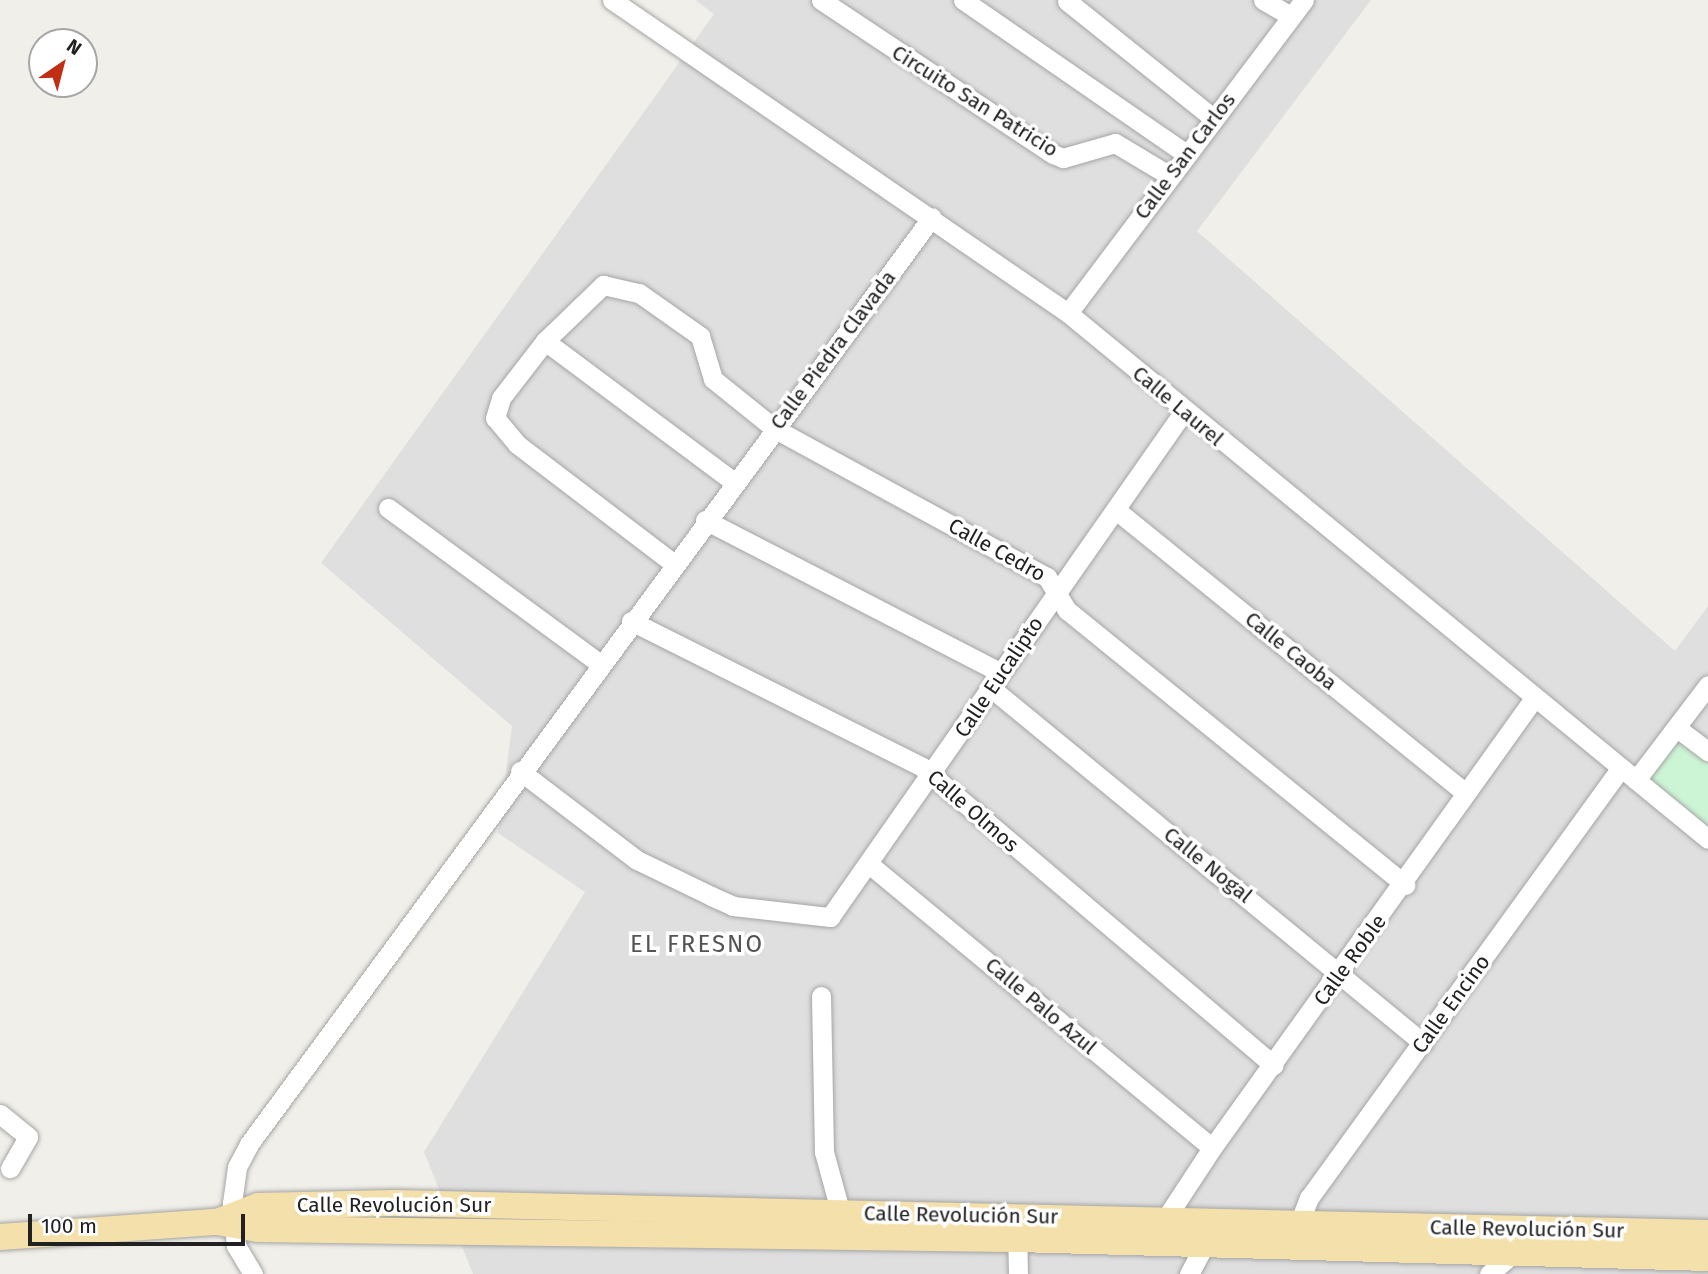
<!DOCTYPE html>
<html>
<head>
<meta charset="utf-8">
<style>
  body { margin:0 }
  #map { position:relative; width:1708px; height:1274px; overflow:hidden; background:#f1efe9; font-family:"Fira Sans",sans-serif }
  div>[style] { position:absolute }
  .residential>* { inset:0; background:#dfdfdf }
  .park>* { inset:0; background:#ccf5d5 }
  .roads { filter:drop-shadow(0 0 2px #a5a5a5) drop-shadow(0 0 2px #a5a5a5) }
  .minor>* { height:19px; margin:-9.5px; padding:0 9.5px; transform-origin:9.5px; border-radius:9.5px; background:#fff }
  .major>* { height:26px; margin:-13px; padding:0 13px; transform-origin:13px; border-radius:13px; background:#f4e0ab }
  span { translate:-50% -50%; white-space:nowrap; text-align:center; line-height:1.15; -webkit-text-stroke:7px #fff; paint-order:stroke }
  .street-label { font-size:21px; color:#212121 }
  .quarter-label { font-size:24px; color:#545454; letter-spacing:2px }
  .north { position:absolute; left:28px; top:28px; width:70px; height:70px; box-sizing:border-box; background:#fff; border:2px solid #a6a6a6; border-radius:50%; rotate:35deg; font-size:19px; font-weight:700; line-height:28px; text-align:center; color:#212121 }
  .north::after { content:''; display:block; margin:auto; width:24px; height:32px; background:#c02e13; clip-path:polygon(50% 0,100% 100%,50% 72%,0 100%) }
  .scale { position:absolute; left:28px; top:1214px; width:217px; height:32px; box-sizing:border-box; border:4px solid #212121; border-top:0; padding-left:9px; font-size:21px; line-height:24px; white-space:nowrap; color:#212121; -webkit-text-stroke:5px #fff; paint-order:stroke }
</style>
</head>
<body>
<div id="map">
  <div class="residential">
    <i style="clip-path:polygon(695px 0,1371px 0,1197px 231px,1675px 651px,1708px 606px,1708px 1274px,473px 1274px,424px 1152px,585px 892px,498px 833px,512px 726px,321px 563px,714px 14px)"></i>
  </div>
  <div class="park">
    <i style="clip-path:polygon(1680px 735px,1708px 756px,1708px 828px,1647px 778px)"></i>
  </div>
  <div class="roads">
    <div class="minor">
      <i style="left:612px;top:0;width:553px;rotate:34.47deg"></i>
      <i style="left:1068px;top:313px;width:828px;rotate:39.42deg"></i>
      <i style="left:821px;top:0;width:278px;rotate:33.6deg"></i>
      <i style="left:1053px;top:154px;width:11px;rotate:22deg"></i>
      <i style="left:1063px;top:158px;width:54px;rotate:-16.1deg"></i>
      <i style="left:1115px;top:143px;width:64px;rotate:31deg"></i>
      <i style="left:963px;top:0;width:271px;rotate:34.6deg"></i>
      <i style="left:1263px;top:0;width:32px;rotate:30deg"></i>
      <i style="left:1067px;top:1px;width:187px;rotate:38.7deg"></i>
      <i style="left:1068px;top:313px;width:392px;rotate:-53deg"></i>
      <i style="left:545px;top:341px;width:234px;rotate:36.7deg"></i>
      <i style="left:388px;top:508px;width:262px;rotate:36.3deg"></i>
      <i style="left:1116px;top:510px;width:450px;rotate:39deg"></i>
      <i style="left:705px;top:520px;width:333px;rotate:27.3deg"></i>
      <i style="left:673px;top:563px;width:196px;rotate:-142.7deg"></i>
      <i style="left:517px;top:444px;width:34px;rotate:-130deg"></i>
      <i style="left:495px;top:418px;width:21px;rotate:-73deg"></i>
      <i style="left:501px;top:398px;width:72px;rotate:-52.3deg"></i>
      <i style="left:545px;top:341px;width:81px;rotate:-44deg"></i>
      <i style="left:603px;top:285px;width:37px;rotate:13deg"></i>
      <i style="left:639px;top:293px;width:75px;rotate:35.2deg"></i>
      <i style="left:700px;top:336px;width:45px;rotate:73.2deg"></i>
      <i style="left:713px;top:379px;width:80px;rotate:38.9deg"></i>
      <i style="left:775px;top:429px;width:310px;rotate:28.6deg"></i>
      <i style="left:1047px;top:577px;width:39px;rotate:59deg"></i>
      <i style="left:1067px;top:610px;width:436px;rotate:39.1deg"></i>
      <i style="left:631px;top:621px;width:326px;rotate:26.6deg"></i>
      <i style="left:922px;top:767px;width:461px;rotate:40.3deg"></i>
      <i style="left:991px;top:688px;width:559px;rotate:39.41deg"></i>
      <i style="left:1677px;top:728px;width:39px;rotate:37deg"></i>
      <i style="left:520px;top:771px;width:147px;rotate:37.3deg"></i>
      <i style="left:637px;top:860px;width:82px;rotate:25.9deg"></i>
      <i style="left:711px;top:896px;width:24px;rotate:24deg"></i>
      <i style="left:733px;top:906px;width:98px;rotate:6.5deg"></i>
      <i style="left:830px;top:917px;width:618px;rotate:-55.02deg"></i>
      <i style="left:1636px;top:780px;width:119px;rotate:-52.8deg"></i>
      <i style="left:869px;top:864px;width:445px;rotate:39.6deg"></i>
      <i style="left:821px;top:996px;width:156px;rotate:88.9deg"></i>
      <i style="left:824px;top:1152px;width:76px;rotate:74.7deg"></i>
      <i style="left:0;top:1114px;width:36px;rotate:39deg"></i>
      <i style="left:28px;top:1137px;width:36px;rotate:120deg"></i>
      <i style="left:1017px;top:1227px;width:47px;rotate:88.8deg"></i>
      <i style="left:1168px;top:1231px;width:13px;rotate:-99deg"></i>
      <i style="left:1166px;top:1218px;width:84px;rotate:-56.7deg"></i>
      <i style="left:1212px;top:1148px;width:550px;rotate:-54.4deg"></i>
      <i style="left:1295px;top:1234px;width:39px;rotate:-69deg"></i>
      <i style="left:1309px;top:1198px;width:530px;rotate:-54.06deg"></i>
      <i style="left:253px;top:1274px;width:33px;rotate:-121deg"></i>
      <i style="left:236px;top:1246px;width:43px;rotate:-95.3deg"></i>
      <i style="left:232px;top:1203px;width:36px;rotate:-82deg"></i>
      <i style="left:237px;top:1167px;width:26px;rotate:-62deg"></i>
      <i style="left:249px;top:1144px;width:1151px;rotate:-53.62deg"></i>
      <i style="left:1189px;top:1274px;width:32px;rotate:-62deg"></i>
      <i style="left:1489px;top:1274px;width:35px;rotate:-41deg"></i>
    </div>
    <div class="major">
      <i style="left:217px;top:1222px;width:44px;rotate:-21.3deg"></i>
      <i style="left:258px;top:1206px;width:136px;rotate:-1.3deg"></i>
      <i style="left:394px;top:1203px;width:1314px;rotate:1.31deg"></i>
      <i style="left:0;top:1237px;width:218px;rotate:-4deg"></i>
      <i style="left:217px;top:1222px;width:43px;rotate:9.5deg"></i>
      <i style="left:259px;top:1229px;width:757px;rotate:0.76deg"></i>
      <i style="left:1016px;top:1239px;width:692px;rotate:1.57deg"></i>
    </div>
  </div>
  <div class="street-label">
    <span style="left:975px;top:101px;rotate:32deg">Circuito San Patricio</span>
    <span style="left:1185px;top:156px;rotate:-53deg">Calle San Carlos</span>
    <span style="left:833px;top:350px;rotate:-53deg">Calle Piedra Clavada</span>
    <span style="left:1178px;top:406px;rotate:40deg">Calle Laurel</span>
    <span style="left:997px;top:550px;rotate:29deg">Calle Cedro</span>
    <span style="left:1291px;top:651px;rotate:39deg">Calle Caoba</span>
    <span style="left:999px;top:677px;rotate:-56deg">Calle Eucalipto</span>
    <span style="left:973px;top:811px;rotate:41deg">Calle Olmos</span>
    <span style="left:1208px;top:865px;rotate:39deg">Calle Nogal</span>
    <span style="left:1350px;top:960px;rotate:-54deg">Calle Roble</span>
    <span style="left:1451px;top:1004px;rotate:-54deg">Calle Encino</span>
    <span style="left:1041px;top:1006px;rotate:40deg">Calle Palo Azul</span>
    <span style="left:394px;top:1205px">Calle Revolución Sur</span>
    <span style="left:961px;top:1215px;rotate:1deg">Calle Revolución Sur</span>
    <span style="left:1527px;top:1229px;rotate:1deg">Calle Revolución Sur</span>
  </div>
  <div class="quarter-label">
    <span style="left:697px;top:945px">EL FRESNO</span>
  </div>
  <div class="north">N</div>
  <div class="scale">100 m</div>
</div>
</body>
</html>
